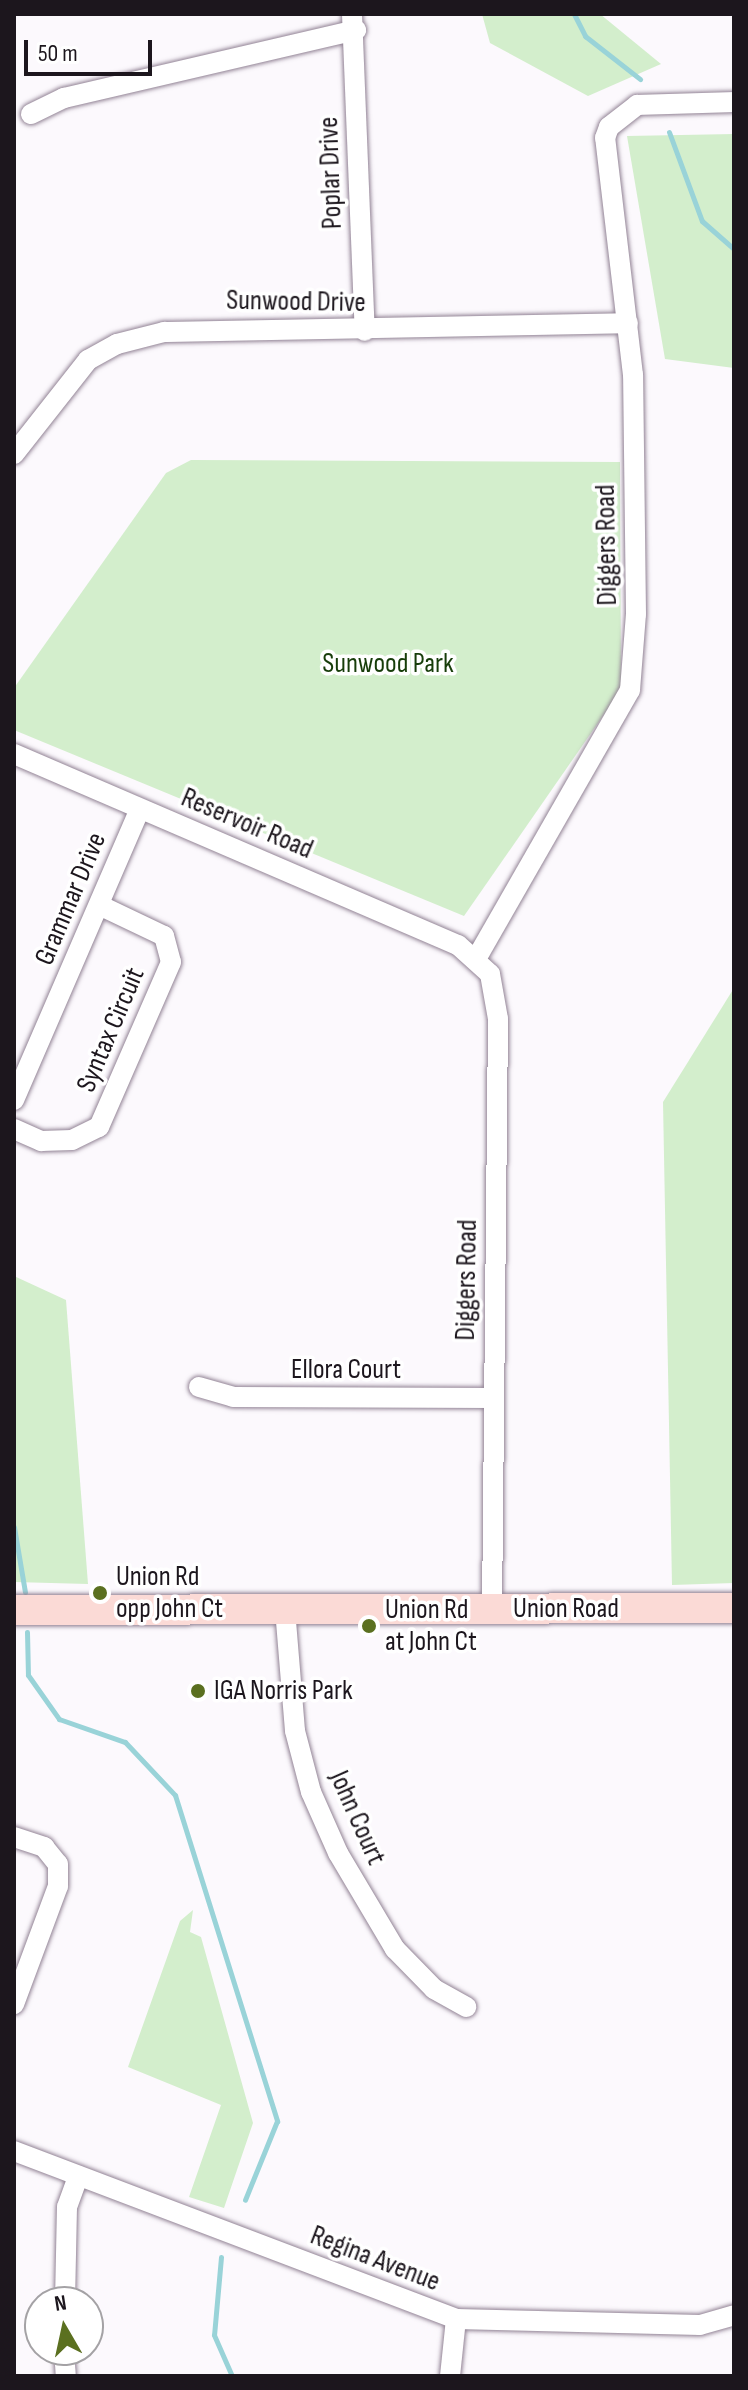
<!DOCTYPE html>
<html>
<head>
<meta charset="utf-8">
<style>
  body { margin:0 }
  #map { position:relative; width:748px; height:2390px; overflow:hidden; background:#fcf9fd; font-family:"Sofia Sans Condensed",sans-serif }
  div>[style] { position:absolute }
  .green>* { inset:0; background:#d3eecc }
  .stream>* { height:5px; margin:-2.5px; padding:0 2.5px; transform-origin:2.5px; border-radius:2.5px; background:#99d3d8 }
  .roads { filter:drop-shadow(0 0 2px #928395) drop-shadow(0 0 2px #928395) }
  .street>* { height:20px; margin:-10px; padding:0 10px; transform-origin:10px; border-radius:10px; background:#fff }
  .secondary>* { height:30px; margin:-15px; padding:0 15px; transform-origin:15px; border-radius:15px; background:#fbdad6 }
  .dots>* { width:22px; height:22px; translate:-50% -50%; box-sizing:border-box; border:4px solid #fff; border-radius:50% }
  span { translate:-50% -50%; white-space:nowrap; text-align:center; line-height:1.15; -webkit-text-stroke:7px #fff; paint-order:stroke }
  .street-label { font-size:28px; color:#1c161d }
  .park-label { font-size:28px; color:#173d0a }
  .poi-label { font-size:28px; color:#1c161d }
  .left { translate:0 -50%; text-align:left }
  .frame { position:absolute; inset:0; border:16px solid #1c161d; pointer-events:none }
  .north { position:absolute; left:24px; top:2286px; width:80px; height:80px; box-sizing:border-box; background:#fff; border:2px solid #a4a2a5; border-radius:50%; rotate:351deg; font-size:22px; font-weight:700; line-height:32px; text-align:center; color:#1c161d }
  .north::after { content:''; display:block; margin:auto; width:28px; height:36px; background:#5b7020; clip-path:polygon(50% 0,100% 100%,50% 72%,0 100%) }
  .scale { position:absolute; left:24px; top:40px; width:128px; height:36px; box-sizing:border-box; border:4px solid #1c161d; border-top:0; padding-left:10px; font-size:24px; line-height:28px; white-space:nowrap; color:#1c161d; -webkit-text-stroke:6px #fff; paint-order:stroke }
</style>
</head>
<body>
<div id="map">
  <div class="green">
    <i style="clip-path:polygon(482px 14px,600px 14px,661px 64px,588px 96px,490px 43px)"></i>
    <i style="clip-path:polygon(734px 134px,734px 368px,665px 359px,627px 136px)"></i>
    <i style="clip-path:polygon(191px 460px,620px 462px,621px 690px,464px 916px,14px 730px,14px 688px,166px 473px)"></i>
    <i style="clip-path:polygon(734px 988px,734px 1583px,672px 1585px,663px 1102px)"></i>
    <i style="clip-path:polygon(14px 1276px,66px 1300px,88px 1584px,14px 1582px)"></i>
    <i style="clip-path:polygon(193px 1910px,190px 1932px,201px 1937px,253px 2123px,224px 2208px,189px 2197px,221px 2105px,128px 2067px,180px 1921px)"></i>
  </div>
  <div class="stream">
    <i style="left:574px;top:14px;width:25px;rotate:63deg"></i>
    <i style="left:585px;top:36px;width:70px;rotate:38deg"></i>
    <i style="left:669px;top:132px;width:95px;rotate:69.7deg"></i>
    <i style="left:702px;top:221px;width:43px;rotate:41.2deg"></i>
    <i style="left:14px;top:1527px;width:66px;rotate:80.4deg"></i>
    <i style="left:27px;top:1632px;width:43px;rotate:88.7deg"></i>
    <i style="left:28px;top:1675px;width:54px;rotate:54.8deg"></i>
    <i style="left:59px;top:1719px;width:70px;rotate:19.2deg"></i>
    <i style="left:125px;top:1742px;width:73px;rotate:46.7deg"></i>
    <i style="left:175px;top:1795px;width:342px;rotate:72.6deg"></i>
    <i style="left:277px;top:2121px;width:85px;rotate:112.1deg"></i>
    <i style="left:221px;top:2257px;width:78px;rotate:95.1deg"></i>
    <i style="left:214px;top:2335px;width:45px;rotate:66.3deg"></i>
  </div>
  <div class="roads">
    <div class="street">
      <i style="left:352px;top:14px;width:317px;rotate:87.7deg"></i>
      <i style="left:31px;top:114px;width:37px;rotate:-26deg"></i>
      <i style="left:64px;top:98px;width:300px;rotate:-13.1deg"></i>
      <i style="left:14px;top:454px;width:120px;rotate:-51.8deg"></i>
      <i style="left:88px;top:360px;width:33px;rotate:-29deg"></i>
      <i style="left:117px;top:344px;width:49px;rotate:-14.3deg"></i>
      <i style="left:164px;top:332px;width:464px;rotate:-1.1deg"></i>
      <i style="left:14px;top:754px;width:483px;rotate:23.3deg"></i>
      <i style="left:458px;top:945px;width:43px;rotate:42.2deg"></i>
      <i style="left:490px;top:974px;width:46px;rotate:79.9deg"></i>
      <i style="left:498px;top:1019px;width:590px;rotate:90.58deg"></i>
      <i style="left:476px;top:959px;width:310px;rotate:-60.2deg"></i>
      <i style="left:630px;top:690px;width:76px;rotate:-85.5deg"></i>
      <i style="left:636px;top:614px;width:239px;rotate:-90.7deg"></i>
      <i style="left:633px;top:375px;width:239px;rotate:-96.7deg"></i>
      <i style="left:605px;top:138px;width:12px;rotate:-70deg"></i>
      <i style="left:609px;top:127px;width:36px;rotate:-38deg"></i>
      <i style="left:637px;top:105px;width:97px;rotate:-1.8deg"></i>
      <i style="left:14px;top:1100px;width:317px;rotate:-66.6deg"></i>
      <i style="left:14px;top:1129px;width:30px;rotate:24deg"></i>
      <i style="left:41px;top:1141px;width:31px;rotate:-2deg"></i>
      <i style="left:72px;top:1140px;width:30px;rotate:-26deg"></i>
      <i style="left:99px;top:1127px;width:180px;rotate:-66.4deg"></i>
      <i style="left:171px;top:962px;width:27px;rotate:-105deg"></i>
      <i style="left:164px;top:936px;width:72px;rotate:-154.5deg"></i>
      <i style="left:199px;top:1387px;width:35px;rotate:16deg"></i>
      <i style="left:233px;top:1397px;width:260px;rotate:0.2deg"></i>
      <i style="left:285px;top:1609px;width:122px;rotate:85.3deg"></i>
      <i style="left:295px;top:1731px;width:63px;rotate:75.3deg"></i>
      <i style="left:311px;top:1792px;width:67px;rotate:66.1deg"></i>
      <i style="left:338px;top:1853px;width:112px;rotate:59.3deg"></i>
      <i style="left:395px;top:1949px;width:56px;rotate:45.7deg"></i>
      <i style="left:434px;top:1989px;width:37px;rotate:29deg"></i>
      <i style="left:14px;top:1837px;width:32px;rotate:18deg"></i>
      <i style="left:44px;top:1847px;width:22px;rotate:51deg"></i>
      <i style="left:58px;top:1864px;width:22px;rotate:90deg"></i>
      <i style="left:58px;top:1886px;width:126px;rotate:110.4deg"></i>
      <i style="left:14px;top:2151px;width:473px;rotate:20.8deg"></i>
      <i style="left:456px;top:2319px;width:244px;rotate:1.4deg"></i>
      <i style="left:700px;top:2325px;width:35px;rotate:-16deg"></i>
      <i style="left:65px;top:2302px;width:95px;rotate:-88.8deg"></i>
      <i style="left:67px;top:2207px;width:33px;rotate:-70deg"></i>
      <i style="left:64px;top:2350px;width:26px;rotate:86deg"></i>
      <i style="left:450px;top:2376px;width:57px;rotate:-84deg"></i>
    </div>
    <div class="secondary">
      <i style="left:14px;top:1610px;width:720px;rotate:-0.16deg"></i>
    </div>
  </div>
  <div class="dots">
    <i style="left:100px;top:1593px;background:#5b7020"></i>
    <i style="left:369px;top:1626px;background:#5b7020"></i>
    <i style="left:198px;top:1691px;background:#5b7020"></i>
  </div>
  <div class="street-label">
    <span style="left:331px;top:173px;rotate:-92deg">Poplar Drive</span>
    <span style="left:296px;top:302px;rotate:1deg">Sunwood Drive</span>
    <span style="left:607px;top:545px;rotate:-91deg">Diggers Road</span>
    <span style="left:247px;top:824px;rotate:23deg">Reservoir Road</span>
    <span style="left:71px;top:899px;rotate:-67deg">Grammar Drive</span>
    <span style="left:111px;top:1030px;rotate:-67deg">Syntax Circuit</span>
    <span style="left:467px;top:1280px;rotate:-89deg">Diggers Road</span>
    <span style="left:346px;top:1370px">Ellora Court</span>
    <span style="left:566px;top:1609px">Union Road</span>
    <span style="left:357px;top:1818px;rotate:66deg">John Court</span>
    <span style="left:375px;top:2259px;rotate:21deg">Regina Avenue</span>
  </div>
  <div class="park-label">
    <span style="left:388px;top:664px">Sunwood Park</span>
  </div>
  <div class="poi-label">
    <span class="left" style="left:116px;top:1593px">Union Rd<br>opp John Ct</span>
    <span class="left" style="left:385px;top:1626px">Union Rd<br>at John Ct</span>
    <span class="left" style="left:214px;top:1691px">IGA Norris Park</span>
  </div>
  <div class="frame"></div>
  <div class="north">N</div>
  <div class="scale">50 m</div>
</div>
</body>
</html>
